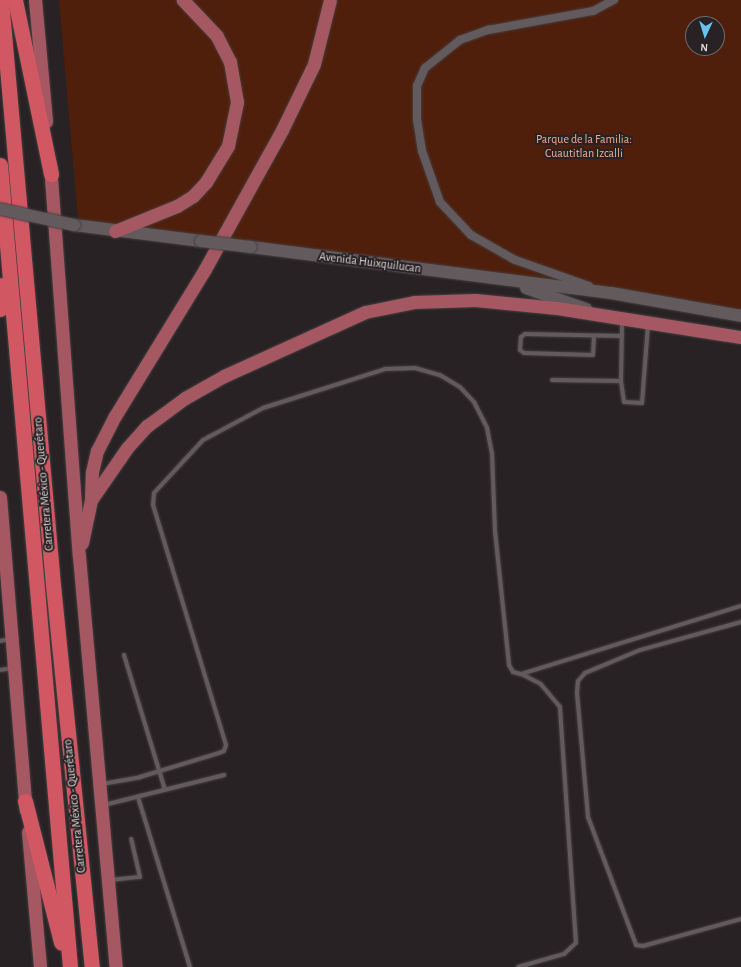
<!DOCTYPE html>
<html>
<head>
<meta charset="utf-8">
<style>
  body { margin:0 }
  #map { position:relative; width:741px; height:967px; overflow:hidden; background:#282224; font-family:"Alegreya Sans",sans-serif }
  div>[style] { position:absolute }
  .green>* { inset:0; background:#501f0b }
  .roads { filter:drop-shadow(0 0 1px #454042) drop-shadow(0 0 1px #454042) }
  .lane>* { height:4px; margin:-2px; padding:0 2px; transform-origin:2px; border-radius:2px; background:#625a5d }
  .street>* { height:8px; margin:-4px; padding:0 4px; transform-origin:4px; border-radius:4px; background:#625a5d }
  .secondary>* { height:12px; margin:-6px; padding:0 6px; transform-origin:6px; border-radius:6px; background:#625a5d }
  .primary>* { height:13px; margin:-6.5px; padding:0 6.5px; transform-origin:6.5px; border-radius:6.5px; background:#a55861 }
  .highway>* { height:15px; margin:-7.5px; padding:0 7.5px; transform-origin:7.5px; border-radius:7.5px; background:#d15763 }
  .bridges { filter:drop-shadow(0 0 1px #454042) drop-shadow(0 0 1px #454042) }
  .secondary-bridge>* { height:12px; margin:-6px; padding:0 6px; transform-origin:6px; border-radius:6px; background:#625a5d }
  span { translate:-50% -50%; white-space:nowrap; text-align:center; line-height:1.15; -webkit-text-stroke:4px #282224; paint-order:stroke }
  .park-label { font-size:12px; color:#f5aa8f }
  .street-label { font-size:12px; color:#dad5d7 }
  .north { position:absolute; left:685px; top:16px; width:40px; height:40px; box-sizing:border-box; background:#282224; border:1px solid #6f6a6c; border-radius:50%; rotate:184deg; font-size:11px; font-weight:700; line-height:16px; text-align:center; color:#dad5d7 }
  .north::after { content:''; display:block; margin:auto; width:14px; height:18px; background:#67c4ef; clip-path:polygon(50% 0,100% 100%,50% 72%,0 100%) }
</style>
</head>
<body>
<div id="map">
  <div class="green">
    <i style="clip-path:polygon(evenodd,59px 0,741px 0,741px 320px,78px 219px,59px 0,693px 24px,717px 24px,717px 48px,693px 48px,693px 24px)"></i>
  </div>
  <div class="roads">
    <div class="lane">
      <i style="left:594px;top:336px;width:19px;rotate:93deg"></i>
      <i style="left:593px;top:355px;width:69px;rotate:-178.3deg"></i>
      <i style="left:524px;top:353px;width:5px;rotate:-143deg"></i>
      <i style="left:520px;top:350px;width:13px;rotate:-86deg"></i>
      <i style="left:521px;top:337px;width:5px;rotate:-37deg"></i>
      <i style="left:525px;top:334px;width:97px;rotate:1.2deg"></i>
      <i style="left:552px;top:380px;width:69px;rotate:0.8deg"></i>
      <i style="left:621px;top:381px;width:60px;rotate:-89deg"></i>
      <i style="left:621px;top:381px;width:21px;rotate:82deg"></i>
      <i style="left:624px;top:402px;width:18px;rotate:3deg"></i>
      <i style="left:642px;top:403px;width:78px;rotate:-85.6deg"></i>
      <i style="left:741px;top:622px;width:105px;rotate:164.5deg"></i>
      <i style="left:640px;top:650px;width:60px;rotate:157.3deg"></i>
      <i style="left:585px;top:673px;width:11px;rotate:131deg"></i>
      <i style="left:578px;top:681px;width:12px;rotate:95deg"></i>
      <i style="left:577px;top:693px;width:124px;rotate:84.9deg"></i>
      <i style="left:588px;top:817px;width:137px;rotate:69.4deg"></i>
      <i style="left:636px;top:945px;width:7px;rotate:8deg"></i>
      <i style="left:643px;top:946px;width:102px;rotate:-15.4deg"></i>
      <i style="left:0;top:641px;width:10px;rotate:-11deg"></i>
      <i style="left:124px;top:655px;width:141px;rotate:73.1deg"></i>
      <i style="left:0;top:670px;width:12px;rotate:-9deg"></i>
      <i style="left:102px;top:784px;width:39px;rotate:-10deg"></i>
      <i style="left:140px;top:777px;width:83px;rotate:-16.9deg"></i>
      <i style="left:219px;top:753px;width:5px;rotate:-22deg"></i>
      <i style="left:224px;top:751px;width:6px;rotate:-72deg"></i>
      <i style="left:226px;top:745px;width:251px;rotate:-106.9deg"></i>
      <i style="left:153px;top:505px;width:12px;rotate:-85deg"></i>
      <i style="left:154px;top:493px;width:72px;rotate:-47.2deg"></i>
      <i style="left:203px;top:440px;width:68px;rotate:-28.1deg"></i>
      <i style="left:263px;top:408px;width:128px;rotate:-17.7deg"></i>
      <i style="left:385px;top:369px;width:30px;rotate:-2deg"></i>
      <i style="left:415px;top:368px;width:26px;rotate:16deg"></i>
      <i style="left:440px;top:375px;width:23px;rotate:31deg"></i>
      <i style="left:460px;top:387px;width:21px;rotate:47deg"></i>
      <i style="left:474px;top:402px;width:29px;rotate:63deg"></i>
      <i style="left:487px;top:428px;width:25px;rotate:79deg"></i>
      <i style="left:492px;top:453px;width:78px;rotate:87.8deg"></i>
      <i style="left:495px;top:531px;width:135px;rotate:84deg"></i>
      <i style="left:509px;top:665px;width:8px;rotate:60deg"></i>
      <i style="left:513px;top:672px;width:8px;rotate:14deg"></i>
      <i style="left:521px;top:674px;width:230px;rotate:-17.2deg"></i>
      <i style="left:138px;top:797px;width:178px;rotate:73deg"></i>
      <i style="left:104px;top:805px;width:124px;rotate:-14deg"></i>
      <i style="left:110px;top:880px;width:30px;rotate:-6deg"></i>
      <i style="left:140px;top:877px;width:39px;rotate:-103deg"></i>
      <i style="left:518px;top:967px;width:48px;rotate:-15.8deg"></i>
      <i style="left:564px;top:954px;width:16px;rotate:-43deg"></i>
      <i style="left:576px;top:943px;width:237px;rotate:-93.9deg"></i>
      <i style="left:560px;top:707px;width:30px;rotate:-130deg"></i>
      <i style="left:541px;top:684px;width:22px;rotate:-153deg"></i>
    </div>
    <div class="street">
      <i style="left:589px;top:286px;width:78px;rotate:-160.6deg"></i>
      <i style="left:515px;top:260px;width:51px;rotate:-150.4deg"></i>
      <i style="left:471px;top:235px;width:45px;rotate:-133.2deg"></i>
      <i style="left:440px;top:202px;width:54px;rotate:-109.4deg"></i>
      <i style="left:422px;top:151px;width:32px;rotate:-99deg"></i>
      <i style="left:417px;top:119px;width:33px;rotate:-90deg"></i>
      <i style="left:417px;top:86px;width:20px;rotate:-66deg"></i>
      <i style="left:425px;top:68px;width:45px;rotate:-38.7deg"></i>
      <i style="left:460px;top:40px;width:30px;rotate:-20deg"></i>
      <i style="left:488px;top:30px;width:107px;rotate:-10.3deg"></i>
      <i style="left:593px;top:11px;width:24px;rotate:-28deg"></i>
    </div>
    <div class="secondary">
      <i style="left:74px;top:225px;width:128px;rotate:7.2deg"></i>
      <i style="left:251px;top:247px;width:363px;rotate:7.3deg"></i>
      <i style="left:611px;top:293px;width:132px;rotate:10deg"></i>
      <i style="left:526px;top:288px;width:64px;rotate:19.3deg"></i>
    </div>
    <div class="primary">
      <i style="left:35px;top:0;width:122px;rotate:84.8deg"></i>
      <i style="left:50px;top:164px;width:393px;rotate:85.8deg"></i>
      <i style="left:79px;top:556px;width:413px;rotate:84.9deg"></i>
      <i style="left:115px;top:231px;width:67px;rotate:-22deg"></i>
      <i style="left:177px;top:206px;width:19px;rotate:-32deg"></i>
      <i style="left:193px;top:196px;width:19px;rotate:-47deg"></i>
      <i style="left:206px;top:182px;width:42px;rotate:-58.6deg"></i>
      <i style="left:228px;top:146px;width:45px;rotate:-78.4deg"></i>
      <i style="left:237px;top:102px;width:41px;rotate:-99.9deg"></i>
      <i style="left:230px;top:62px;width:29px;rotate:-117deg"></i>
      <i style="left:217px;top:36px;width:50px;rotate:-133.4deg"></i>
      <i style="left:0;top:497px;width:314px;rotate:85.3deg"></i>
      <i style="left:91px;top:498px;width:26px;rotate:-88deg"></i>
      <i style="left:92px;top:472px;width:22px;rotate:-77deg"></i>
      <i style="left:97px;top:451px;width:39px;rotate:-63deg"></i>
      <i style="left:115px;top:416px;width:172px;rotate:-58.5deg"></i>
      <i style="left:205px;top:269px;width:159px;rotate:-61deg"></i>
      <i style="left:282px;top:130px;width:73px;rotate:-64.1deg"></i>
      <i style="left:314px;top:64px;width:66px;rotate:-76deg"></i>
      <i style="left:82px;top:543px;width:44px;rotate:-78.2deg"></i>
      <i style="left:91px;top:500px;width:63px;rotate:-55.3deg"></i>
      <i style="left:127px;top:448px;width:30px;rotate:-48deg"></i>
      <i style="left:147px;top:426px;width:47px;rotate:-36.4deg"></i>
      <i style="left:185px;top:398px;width:45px;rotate:-29.4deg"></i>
      <i style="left:224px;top:376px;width:155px;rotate:-24.4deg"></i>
      <i style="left:365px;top:312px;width:50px;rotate:-11.5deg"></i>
      <i style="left:414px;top:302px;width:61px;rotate:-1.9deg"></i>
      <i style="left:475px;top:300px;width:82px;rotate:5.6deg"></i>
      <i style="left:557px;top:308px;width:186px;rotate:9deg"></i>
      <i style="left:28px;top:832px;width:136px;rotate:84.9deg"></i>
    </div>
    <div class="highway">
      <i style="left:1px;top:0;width:587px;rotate:84.92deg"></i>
      <i style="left:53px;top:585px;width:384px;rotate:84.2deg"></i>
      <i style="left:15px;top:0;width:178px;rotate:78.3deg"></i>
      <i style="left:0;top:165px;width:805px;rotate:85.01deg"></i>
      <i style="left:0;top:309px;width:24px;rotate:-85deg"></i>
      <i style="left:25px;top:801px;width:146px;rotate:75.7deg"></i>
    </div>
  </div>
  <div class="bridges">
    <div class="secondary-bridge">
      <i style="left:0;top:209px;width:76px;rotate:12.2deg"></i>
      <i style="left:201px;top:241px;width:50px;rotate:6.8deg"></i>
    </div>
  </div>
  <div class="park-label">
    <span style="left:584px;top:147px">Parque de la Familia:<br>Cuautitlan Izcalli</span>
  </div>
  <div class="street-label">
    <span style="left:370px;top:263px;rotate:7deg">Avenida Huixquilucan</span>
    <span style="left:44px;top:484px;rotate:-95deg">Carretera México - Querétaro</span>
    <span style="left:75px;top:806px;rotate:-96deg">Carretera México - Querétaro</span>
  </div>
  <div class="north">N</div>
</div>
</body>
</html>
